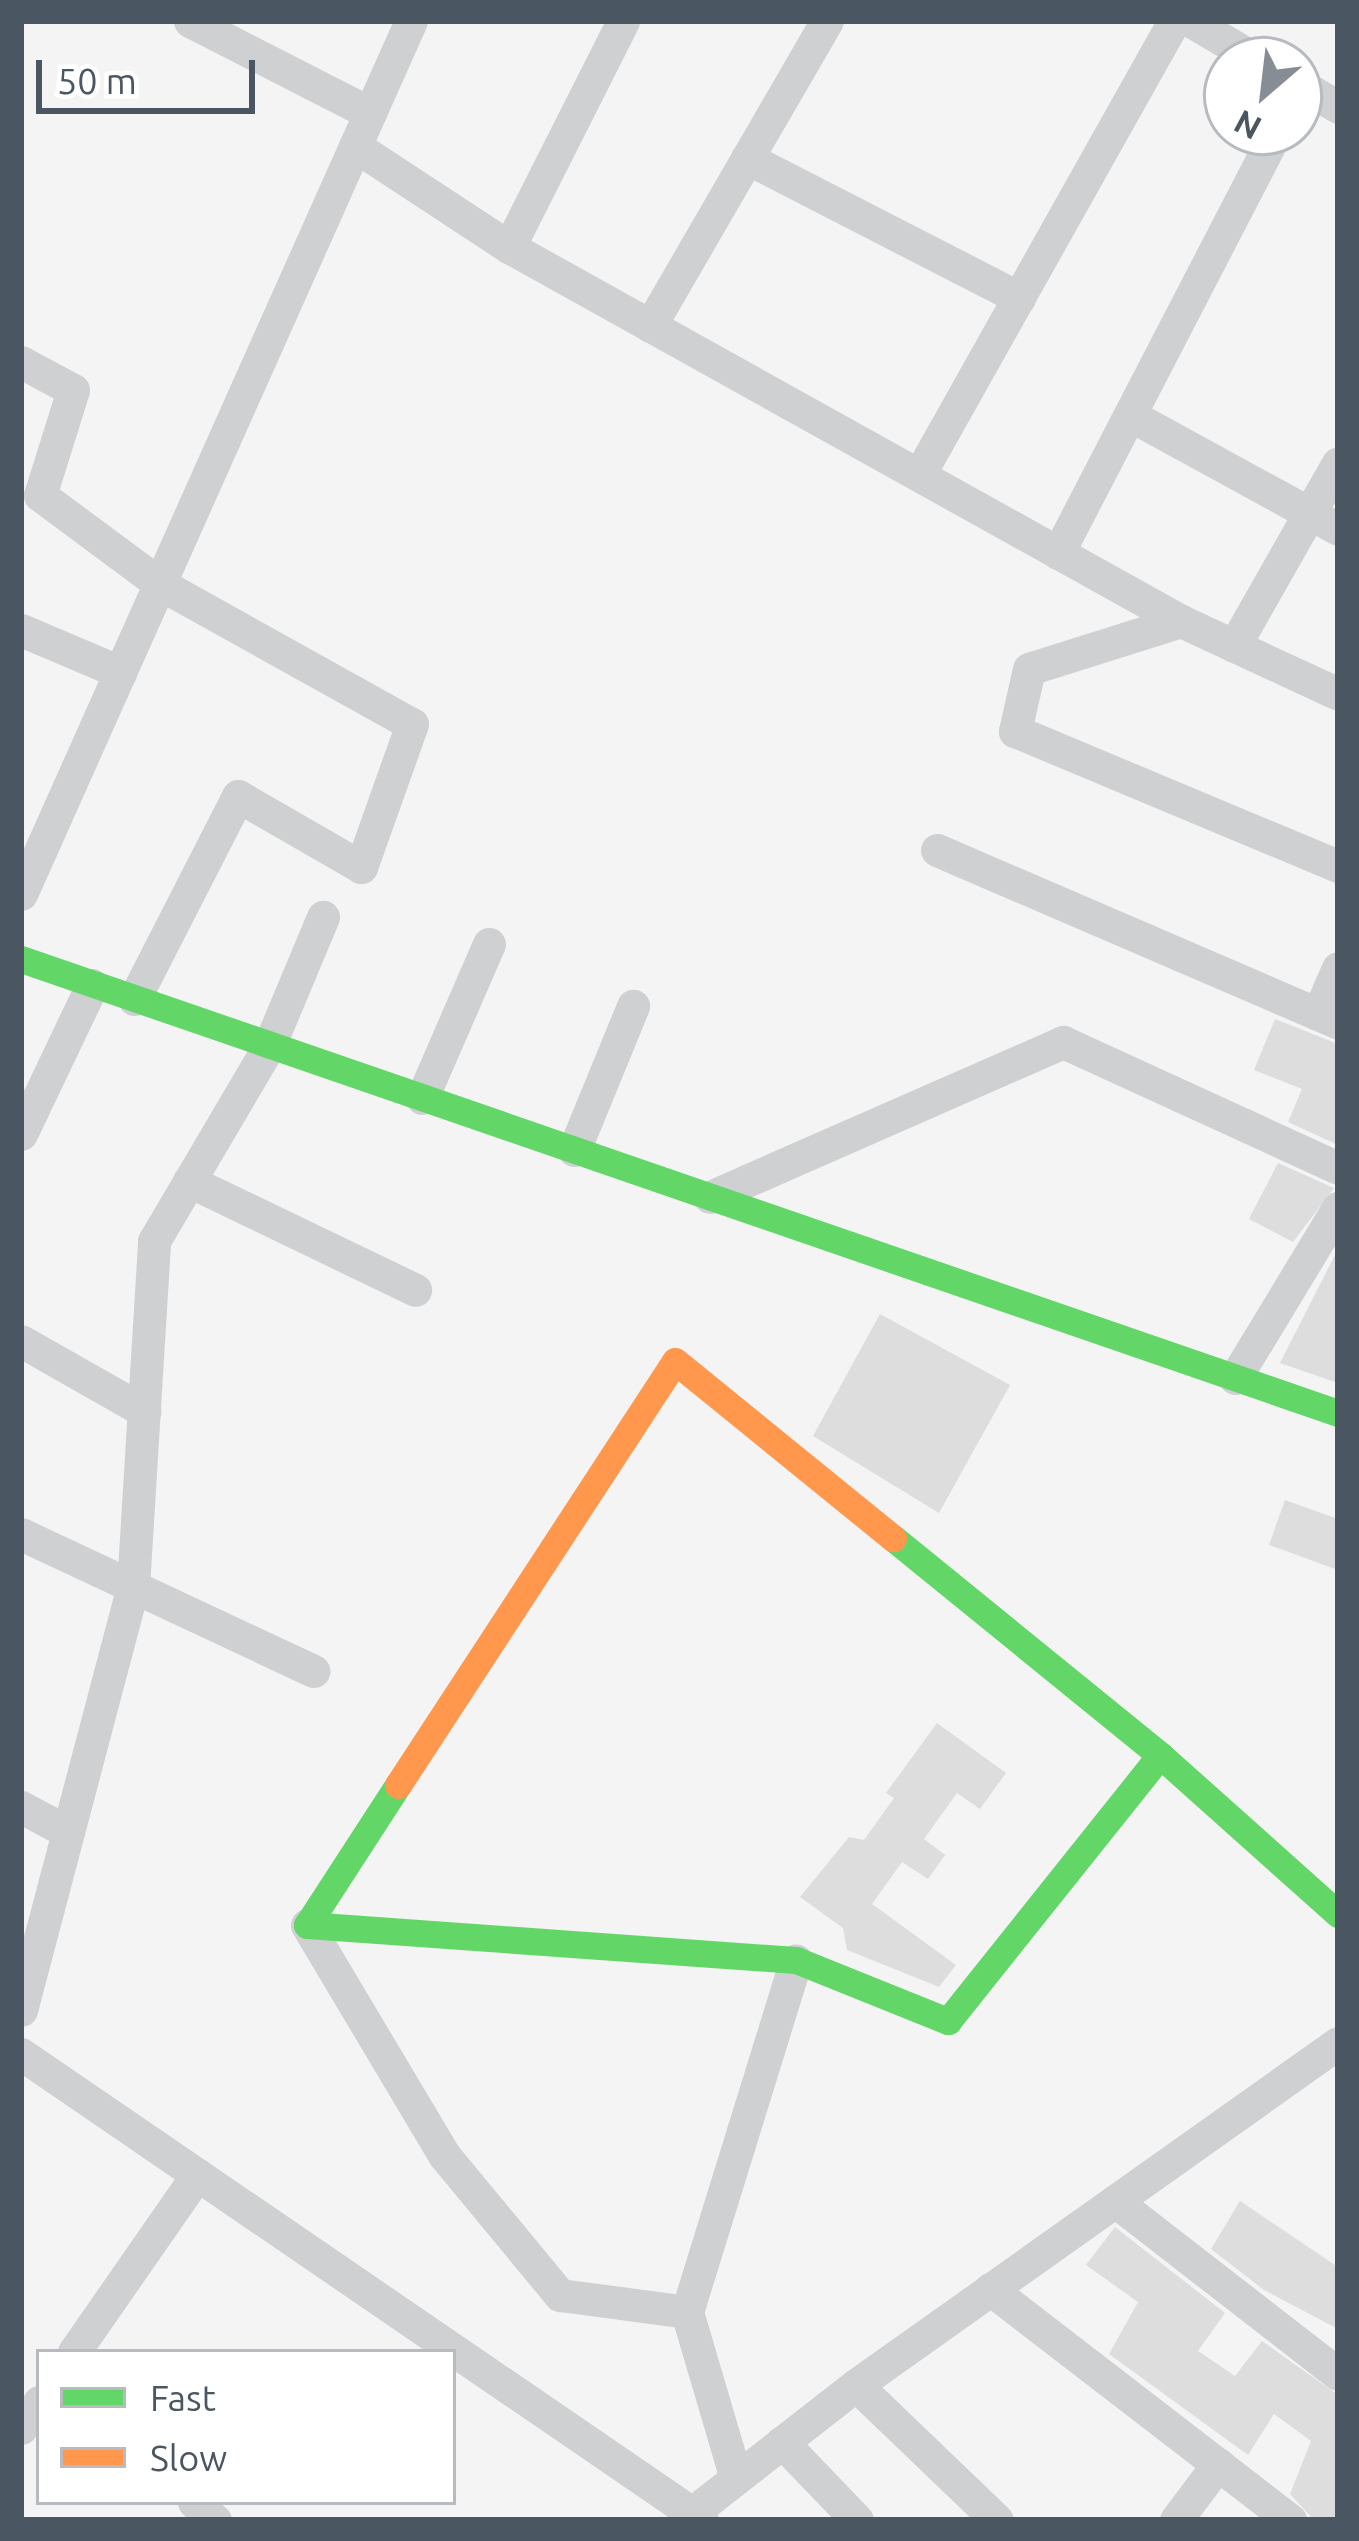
<!DOCTYPE html>
<html>
<head>
<meta charset="utf-8">
<style>
  body { margin:0 }
  #map { position:relative; width:1359px; height:2541px; overflow:hidden; background:#f4f4f4; font-family:Ubuntu,sans-serif }
  div>[style] { position:absolute }
  .building>* { inset:0; background:#ddddde }
  .street>* { height:33px; margin:-16.5px; padding:0 16.5px; transform-origin:16.5px; border-radius:16.5px; background:#ced0d2 }
  .fast>* { height:27px; margin:-13.5px; padding:0 13.5px; transform-origin:13.5px; border-radius:13.5px; background:#63d668 }
  .slow>* { height:27px; margin:-13.5px; padding:0 13.5px; transform-origin:13.5px; border-radius:13.5px; background:#ff974d }
  span { translate:-50% -50%; white-space:nowrap; text-align:center; line-height:1.15; -webkit-text-stroke:9px #fff; paint-order:stroke }
  .frame { position:absolute; inset:0; border:24px solid #4a5661; pointer-events:none }
  .legend { position:absolute; left:36px; top:2349px; width:420px; height:156px; box-sizing:border-box; background:#fff; border:3px solid #b7bbc0; margin:0; padding:15px 21px; list-style:none; font-size:36px; color:#4a5661 }
  .legend li { display:flex; align-items:center; gap:24px; height:60px }
  .legend b { width:60px; border:3px solid #b7bbc0 }
  .north { position:absolute; left:1203px; top:36px; width:120px; height:120px; box-sizing:border-box; background:#fff; border:3px solid #b7bbc0; border-radius:50%; rotate:208deg; font-size:33px; font-weight:700; line-height:48px; text-align:center; color:#4a5661 }
  .north::after { content:''; display:block; margin:auto; width:42px; height:54px; background:#868d94; clip-path:polygon(50% 0,100% 100%,50% 72%,0 100%) }
  .scale { position:absolute; left:36px; top:60px; width:219px; height:54px; box-sizing:border-box; border:6px solid #4a5661; border-top:0; padding-left:15px; font-size:36px; line-height:42px; white-space:nowrap; color:#4a5661; -webkit-text-stroke:9px #fff; paint-order:stroke }
</style>
</head>
<body>
<div id="map">
  <div class="building">
    <i style="clip-path:polygon(1275px 1019px,1338px 1044px,1338px 1145px,1288px 1122px,1302px 1089px,1254px 1070px)"></i>
    <i style="clip-path:polygon(1278px 1163px,1334px 1188px,1293px 1242px,1249px 1219px)"></i>
    <i style="clip-path:polygon(1338px 1249px,1338px 1383px,1280px 1363px)"></i>
    <i style="clip-path:polygon(880px 1314px,1010px 1385px,939px 1513px,813px 1436px)"></i>
    <i style="clip-path:polygon(1285px 1500px,1338px 1519px,1338px 1570px,1269px 1545px)"></i>
    <i style="clip-path:polygon(937px 1723px,1006px 1773px,980px 1809px,957px 1793px,924px 1839px,945px 1855px,928px 1879px,902px 1862px,872px 1904px,956px 1965px,939px 1987px,847px 1950px,843px 1928px,800px 1897px,849px 1837px,864px 1840px,894px 1798px,886px 1793px)"></i>
    <i style="clip-path:polygon(1240px 2201px,1338px 2267px,1338px 2329px,1264px 2290px,1211px 2249px)"></i>
    <i style="clip-path:polygon(1115px 2227px,1225px 2313px,1198px 2351px,1235px 2376px,1262px 2341px,1338px 2395px,1338px 2520px,1314px 2520px,1290px 2494px,1311px 2441px,1274px 2414px,1248px 2455px,1109px 2354px,1138px 2302px,1086px 2265px)"></i>
  </div>
  <div class="street">
    <i style="left:190px;top:21px;width:202px;rotate:27.1deg"></i>
    <i style="left:1191px;top:21px;width:77px;rotate:30.6deg"></i>
    <i style="left:1299px;top:84px;width:45px;rotate:30.5deg"></i>
    <i style="left:355px;top:146px;width:184px;rotate:33.3deg"></i>
    <i style="left:509px;top:247px;width:769px;rotate:29.1deg"></i>
    <i style="left:1181px;top:621px;width:173px;rotate:24.9deg"></i>
    <i style="left:747px;top:158px;width:306px;rotate:27.2deg"></i>
    <i style="left:509px;top:247px;width:253px;rotate:-63.2deg"></i>
    <i style="left:650px;top:326px;width:353px;rotate:-59.9deg"></i>
    <i style="left:21px;top:362px;width:59px;rotate:28.3deg"></i>
    <i style="left:73px;top:390px;width:110px;rotate:107.4deg"></i>
    <i style="left:40px;top:495px;width:149px;rotate:36.6deg"></i>
    <i style="left:160px;top:584px;width:288px;rotate:29.1deg"></i>
    <i style="left:412px;top:724px;width:152px;rotate:109.6deg"></i>
    <i style="left:361px;top:867px;width:142px;rotate:-150deg"></i>
    <i style="left:238px;top:796px;width:228px;rotate:117.1deg"></i>
    <i style="left:1130px;top:415px;width:237px;rotate:28.7deg"></i>
    <i style="left:919px;top:475px;width:521px;rotate:-60.68deg"></i>
    <i style="left:1058px;top:553px;width:474px;rotate:-62.6deg"></i>
    <i style="left:1181px;top:621px;width:159px;rotate:162.5deg"></i>
    <i style="left:1029px;top:669px;width:64px;rotate:102.7deg"></i>
    <i style="left:1015px;top:731px;width:350px;rotate:22.7deg"></i>
    <i style="left:21px;top:630px;width:108px;rotate:23deg"></i>
    <i style="left:1234px;top:646px;width:210px;rotate:-60.4deg"></i>
    <i style="left:937px;top:850px;width:437px;rotate:23.3deg"></i>
    <i style="left:21px;top:894px;width:956px;rotate:-65.93deg"></i>
    <i style="left:1318px;top:1014px;width:50px;rotate:-66.5deg"></i>
    <i style="left:422px;top:1098px;width:168px;rotate:-66.5deg"></i>
    <i style="left:21px;top:1134px;width:165px;rotate:-64.5deg"></i>
    <i style="left:574px;top:1150px;width:156px;rotate:-67.7deg"></i>
    <i style="left:189px;top:1181px;width:251px;rotate:25.7deg"></i>
    <i style="left:710px;top:1197px;width:386px;rotate:-23.7deg"></i>
    <i style="left:1063px;top:1042px;width:302px;rotate:24.6deg"></i>
    <i style="left:21px;top:1341px;width:142px;rotate:29.6deg"></i>
    <i style="left:1235px;top:1378px;width:199px;rotate:-58.8deg"></i>
    <i style="left:21px;top:1534px;width:323px;rotate:25.1deg"></i>
    <i style="left:21px;top:1807px;width:53px;rotate:28deg"></i>
    <i style="left:307px;top:1925px;width:268px;rotate:59.2deg"></i>
    <i style="left:444px;top:2155px;width:182px;rotate:50.4deg"></i>
    <i style="left:560px;top:2295px;width:128px;rotate:7.6deg"></i>
    <i style="left:687px;top:2312px;width:173px;rotate:73.6deg"></i>
    <i style="left:21px;top:2010px;width:438px;rotate:-75.2deg"></i>
    <i style="left:133px;top:1587px;width:347px;rotate:-86.5deg"></i>
    <i style="left:154px;top:1241px;width:226px;rotate:-59.5deg"></i>
    <i style="left:269px;top:1046px;width:140px;rotate:-67.3deg"></i>
    <i style="left:21px;top:2054px;width:825px;rotate:34.38deg"></i>
    <i style="left:1115px;top:2201px;width:282px;rotate:37.8deg"></i>
    <i style="left:990px;top:2289px;width:379px;rotate:37.6deg"></i>
    <i style="left:687px;top:2312px;width:368px;rotate:-72.8deg"></i>
    <i style="left:74px;top:2352px;width:216px;rotate:-55.2deg"></i>
    <i style="left:856px;top:2385px;width:195px;rotate:43.8deg"></i>
    <i style="left:21px;top:2428px;width:32px;rotate:-55deg"></i>
    <i style="left:782px;top:2442px;width:108px;rotate:46.1deg"></i>
    <i style="left:194px;top:2502px;width:28px;rotate:41deg"></i>
    <i style="left:683px;top:2520px;width:219px;rotate:-38deg"></i>
    <i style="left:856px;top:2385px;width:591px;rotate:-35.36deg"></i>
    <i style="left:1176px;top:2520px;width:70px;rotate:-53.1deg"></i>
  </div>
  <div class="fast">
    <i style="left:21px;top:959px;width:1393px;rotate:19.02deg"></i>
    <i style="left:893px;top:1538px;width:344px;rotate:39.1deg"></i>
    <i style="left:1160px;top:1755px;width:239px;rotate:41.8deg"></i>
    <i style="left:398px;top:1785px;width:167px;rotate:123deg"></i>
    <i style="left:307px;top:1925px;width:490px;rotate:4.1deg"></i>
    <i style="left:796px;top:1960px;width:164px;rotate:21.9deg"></i>
    <i style="left:948px;top:2021px;width:340px;rotate:-51.4deg"></i>
  </div>
  <div class="slow">
    <i style="left:398px;top:1785px;width:506px;rotate:-56.84deg"></i>
    <i style="left:675px;top:1361px;width:281px;rotate:39.1deg"></i>
  </div>
  <div class="frame"></div>
  <ul class="legend">
  <li><b style="height:15px;background:#63d668"></b>Fast</li>
  <li><b style="height:15px;background:#ff974d"></b>Slow</li>
  </ul>
  <div class="north">N</div>
  <div class="scale">50 m</div>
</div>
</body>
</html>
